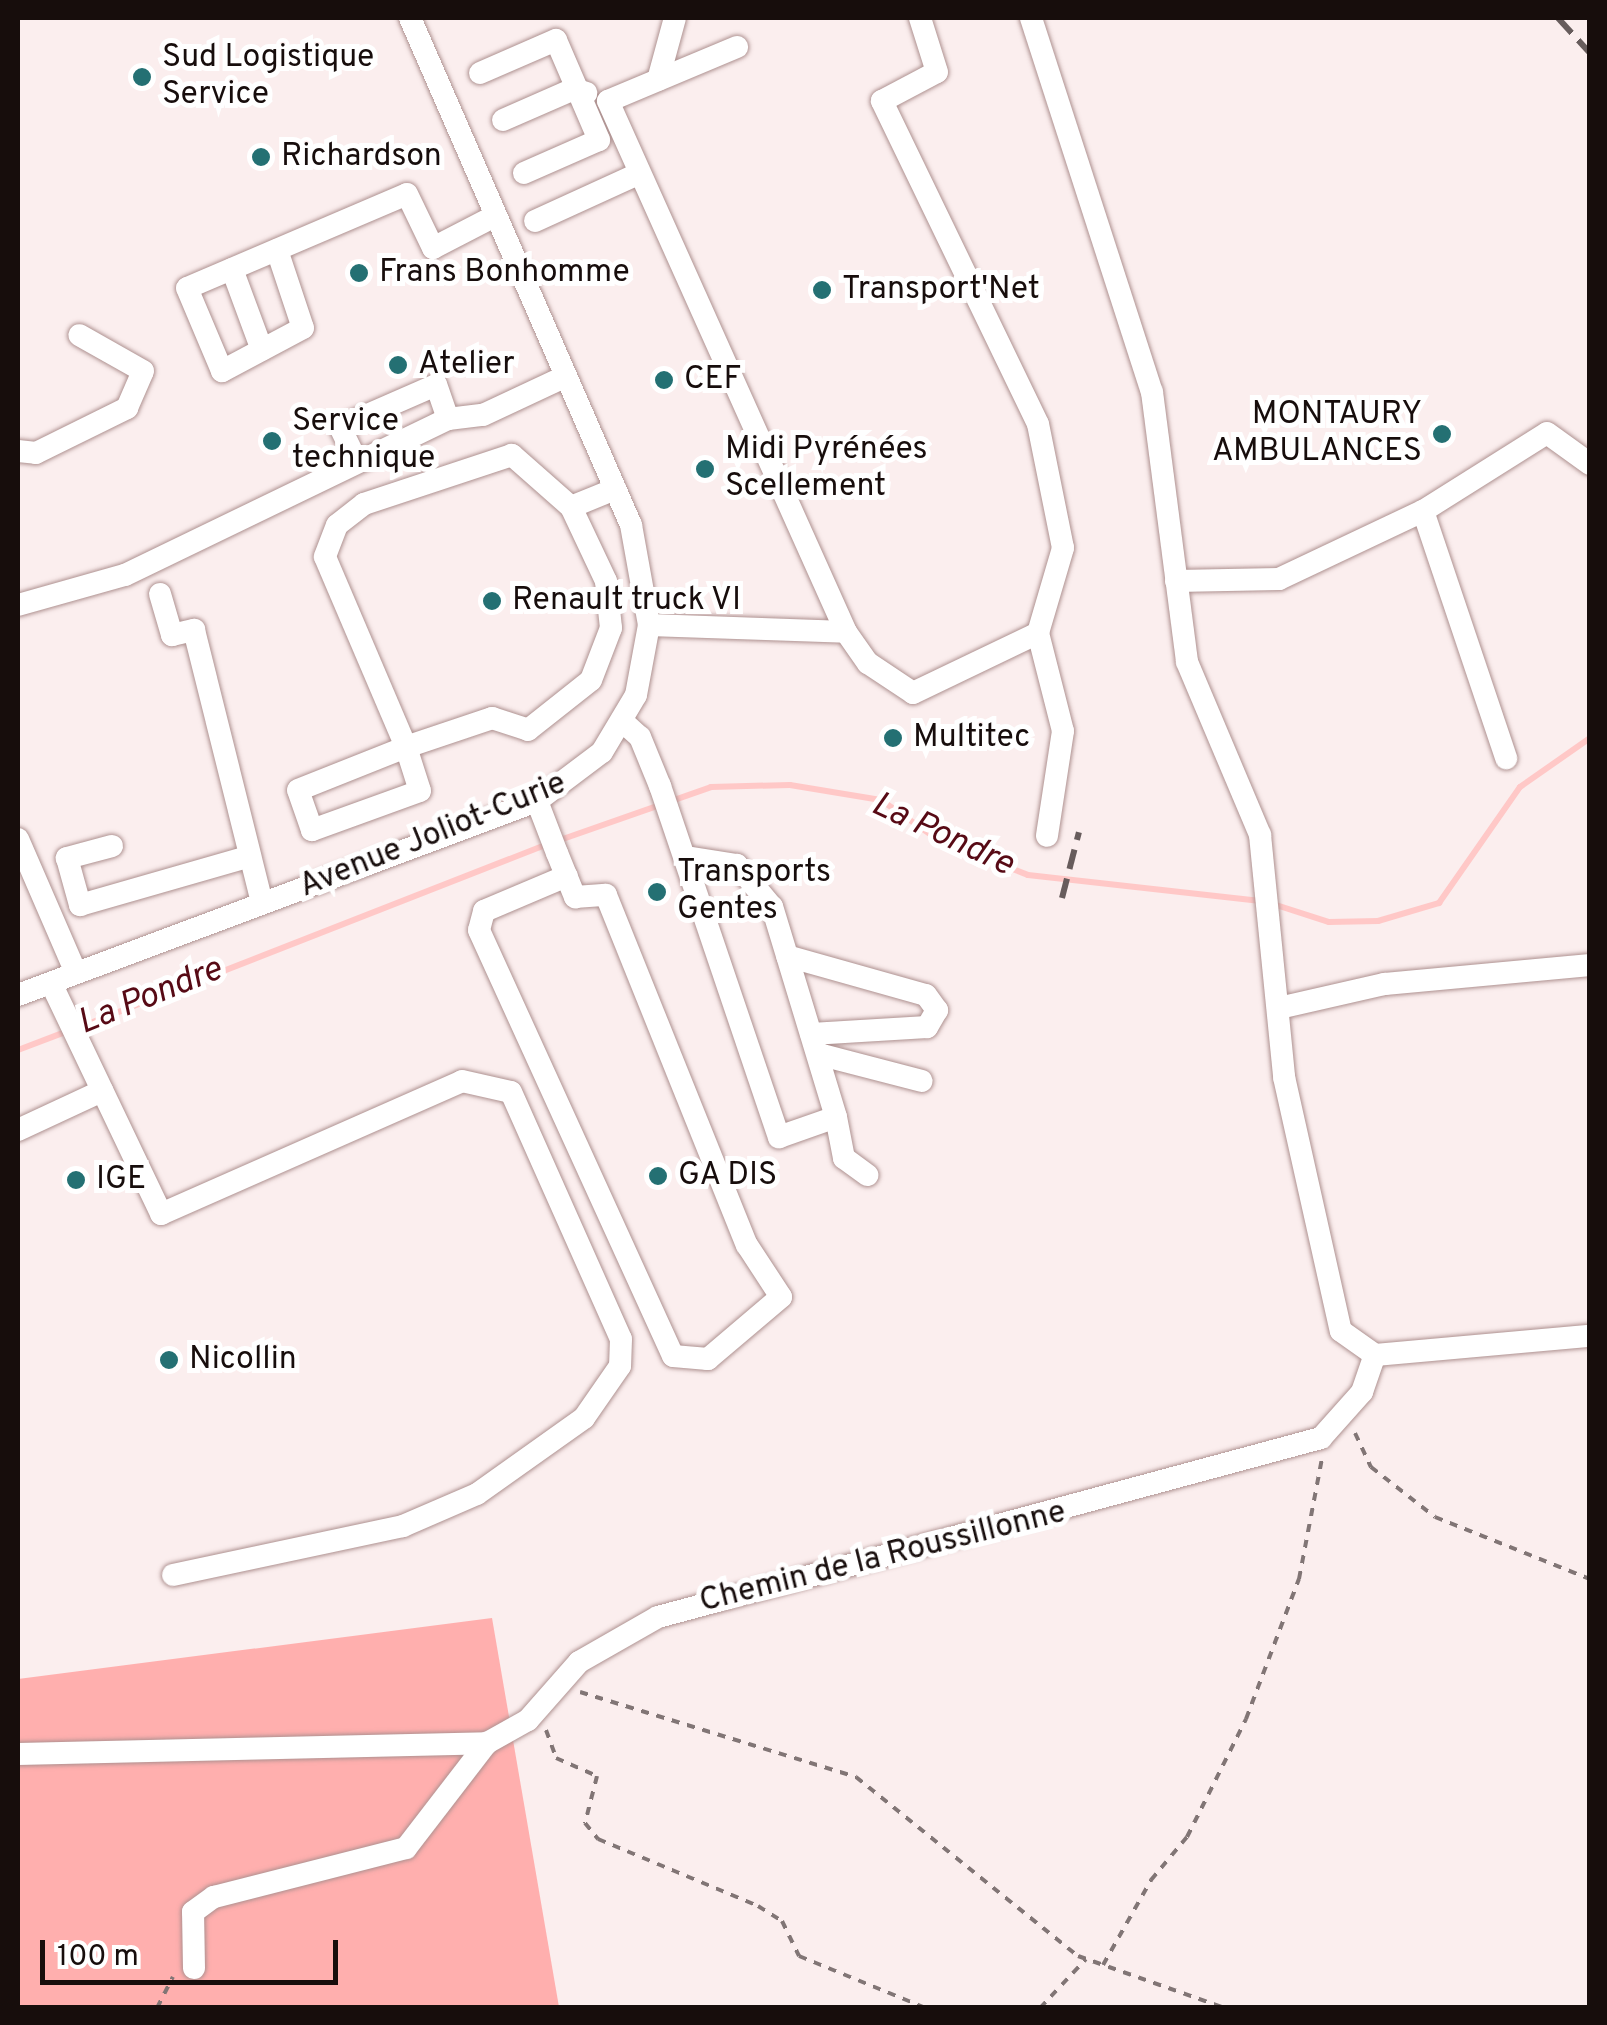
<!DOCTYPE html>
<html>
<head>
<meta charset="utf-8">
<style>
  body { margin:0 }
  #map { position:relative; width:1607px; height:2025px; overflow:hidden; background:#fbeeee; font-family:Overpass,sans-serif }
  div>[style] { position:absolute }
  .green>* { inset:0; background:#ffafae }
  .stream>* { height:6px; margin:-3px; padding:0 3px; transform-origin:3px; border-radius:3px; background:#ffc8c7 }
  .path>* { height:4px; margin-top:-2px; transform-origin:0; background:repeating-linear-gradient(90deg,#817575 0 8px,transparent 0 16px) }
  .roads { filter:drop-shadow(0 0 2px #ae9190) drop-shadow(0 0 2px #ae9190) }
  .minor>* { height:22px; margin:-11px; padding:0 11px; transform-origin:11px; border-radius:11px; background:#fff }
  .rail>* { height:6px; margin-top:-3px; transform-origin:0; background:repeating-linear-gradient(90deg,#675c5c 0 20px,transparent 0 30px) }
  .dots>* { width:28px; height:28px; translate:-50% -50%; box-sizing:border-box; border:5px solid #fff; border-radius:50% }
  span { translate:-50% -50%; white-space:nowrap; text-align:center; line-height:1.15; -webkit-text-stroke:10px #fff; paint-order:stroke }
  .poi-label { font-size:32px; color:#170d0c }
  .left { translate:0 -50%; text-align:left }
  .right { translate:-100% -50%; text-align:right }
  .street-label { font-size:32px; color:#170d0c }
  .water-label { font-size:35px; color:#570a15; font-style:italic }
  .frame { position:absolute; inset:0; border:20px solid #170d0c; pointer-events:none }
  .scale { position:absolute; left:40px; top:1940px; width:298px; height:45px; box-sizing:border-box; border:5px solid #170d0c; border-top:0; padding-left:12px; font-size:30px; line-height:35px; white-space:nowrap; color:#170d0c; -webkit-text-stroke:8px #fff; paint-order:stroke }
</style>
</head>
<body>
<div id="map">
  <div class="green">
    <i style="clip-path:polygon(492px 1618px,559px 2007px,18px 2007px,18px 1679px)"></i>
  </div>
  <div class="stream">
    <i style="left:560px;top:840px;width:160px;rotate:-19.3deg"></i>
    <i style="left:711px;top:787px;width:79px;rotate:-1.5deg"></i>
    <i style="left:790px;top:785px;width:92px;rotate:9.4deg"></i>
    <i style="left:881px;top:800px;width:72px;rotate:34.8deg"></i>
    <i style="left:940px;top:841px;width:94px;rotate:21.1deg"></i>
    <i style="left:1028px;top:875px;width:234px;rotate:6.4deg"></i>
    <i style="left:1273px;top:904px;width:59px;rotate:17.8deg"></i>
    <i style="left:1329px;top:922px;width:49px;rotate:-1.2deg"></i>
    <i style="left:1378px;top:921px;width:64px;rotate:-16.4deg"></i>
    <i style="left:1439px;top:903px;width:141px;rotate:-55.1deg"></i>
    <i style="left:1520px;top:787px;width:85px;rotate:-35deg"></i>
    <i style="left:80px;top:1027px;width:503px;rotate:-21.36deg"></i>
    <i style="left:18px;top:1050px;width:53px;rotate:-20.8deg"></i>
  </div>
  <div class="path">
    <i style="left:1355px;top:1433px;width:38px;rotate:65deg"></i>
    <i style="left:1371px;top:1467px;width:81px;rotate:38deg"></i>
    <i style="left:1435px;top:1517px;width:167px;rotate:21.8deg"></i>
    <i style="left:580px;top:1692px;width:289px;rotate:17.1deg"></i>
    <i style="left:856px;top:1777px;width:285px;rotate:38.9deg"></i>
    <i style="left:1078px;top:1956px;width:156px;rotate:19.5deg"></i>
    <i style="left:546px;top:1730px;width:30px;rotate:70deg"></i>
    <i style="left:556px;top:1758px;width:45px;rotate:23.7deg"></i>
    <i style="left:597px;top:1776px;width:49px;rotate:104.3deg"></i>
    <i style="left:585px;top:1823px;width:21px;rotate:51deg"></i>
    <i style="left:598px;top:1839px;width:173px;rotate:22.7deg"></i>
    <i style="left:758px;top:1906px;width:28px;rotate:32deg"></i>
    <i style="left:782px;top:1921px;width:39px;rotate:64deg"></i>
    <i style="left:799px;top:1956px;width:137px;rotate:22.3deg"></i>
    <i style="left:1103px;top:1965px;width:98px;rotate:-60.5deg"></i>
    <i style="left:1151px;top:1880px;width:56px;rotate:-50.1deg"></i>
    <i style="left:1187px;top:1837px;width:132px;rotate:-63.4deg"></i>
    <i style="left:1246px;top:1719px;width:150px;rotate:-69.3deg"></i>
    <i style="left:1299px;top:1579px;width:123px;rotate:-79.2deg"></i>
    <i style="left:157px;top:2008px;width:35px;rotate:-63deg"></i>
    <i style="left:1040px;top:2008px;width:67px;rotate:-46.8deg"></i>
  </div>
  <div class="roads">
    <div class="minor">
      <i style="left:1031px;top:18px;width:393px;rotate:72.1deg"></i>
      <i style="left:1152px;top:392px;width:272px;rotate:82.6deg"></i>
      <i style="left:1187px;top:662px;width:188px;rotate:67.1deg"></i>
      <i style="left:1260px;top:835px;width:243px;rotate:84.3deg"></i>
      <i style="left:1284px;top:1077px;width:260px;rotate:77.4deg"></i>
      <i style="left:1341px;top:1331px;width:42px;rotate:35.2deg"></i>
      <i style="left:1375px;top:1355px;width:216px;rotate:-5.1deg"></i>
      <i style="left:480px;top:73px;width:83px;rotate:-23.5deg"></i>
      <i style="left:556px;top:40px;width:109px;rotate:66.7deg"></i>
      <i style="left:599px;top:140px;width:82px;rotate:156.3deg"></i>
      <i style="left:658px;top:80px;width:64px;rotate:-74.7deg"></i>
      <i style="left:503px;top:120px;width:77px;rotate:-23.6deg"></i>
      <i style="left:574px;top:89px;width:13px;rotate:18deg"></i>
      <i style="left:535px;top:221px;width:115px;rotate:-24.6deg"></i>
      <i style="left:277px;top:250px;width:82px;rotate:71.6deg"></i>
      <i style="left:303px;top:328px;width:92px;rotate:152deg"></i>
      <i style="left:222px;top:371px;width:90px;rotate:-112.9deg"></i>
      <i style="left:187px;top:288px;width:239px;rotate:-23.1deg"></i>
      <i style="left:407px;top:194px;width:60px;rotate:64.3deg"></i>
      <i style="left:433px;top:248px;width:68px;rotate:-27.3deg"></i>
      <i style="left:232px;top:269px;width:86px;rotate:69.7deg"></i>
      <i style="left:448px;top:419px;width:35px;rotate:-7deg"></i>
      <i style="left:483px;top:415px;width:89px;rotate:-25.1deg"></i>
      <i style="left:18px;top:451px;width:18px;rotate:6deg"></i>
      <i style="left:36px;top:453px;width:102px;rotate:-26.3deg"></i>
      <i style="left:127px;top:408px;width:40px;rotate:-66.6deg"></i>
      <i style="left:143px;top:371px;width:73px;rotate:-150.6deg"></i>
      <i style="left:571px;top:507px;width:79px;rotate:-138.6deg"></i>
      <i style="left:512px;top:455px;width:156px;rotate:161.7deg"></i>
      <i style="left:364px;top:504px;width:34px;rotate:142deg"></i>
      <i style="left:337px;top:525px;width:34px;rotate:111deg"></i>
      <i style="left:325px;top:557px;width:207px;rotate:66.9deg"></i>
      <i style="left:406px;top:747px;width:91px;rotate:-18.6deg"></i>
      <i style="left:492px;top:718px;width:38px;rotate:18deg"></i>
      <i style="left:528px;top:730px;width:80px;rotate:-38.4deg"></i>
      <i style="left:591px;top:680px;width:56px;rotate:-69deg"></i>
      <i style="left:611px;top:628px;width:47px;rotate:-96.1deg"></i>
      <i style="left:606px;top:581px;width:82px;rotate:-115.3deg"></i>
      <i style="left:571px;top:507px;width:48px;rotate:-22.2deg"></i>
      <i style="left:1423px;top:511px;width:146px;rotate:-32.2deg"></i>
      <i style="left:1547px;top:433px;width:53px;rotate:35.8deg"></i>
      <i style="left:1176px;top:581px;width:103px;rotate:-1.1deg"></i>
      <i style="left:1279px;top:579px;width:159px;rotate:-25.3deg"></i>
      <i style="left:1423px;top:511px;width:261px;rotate:71.4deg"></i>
      <i style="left:160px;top:594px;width:43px;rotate:73.7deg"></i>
      <i style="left:172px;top:635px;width:23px;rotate:-13deg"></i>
      <i style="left:194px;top:630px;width:281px;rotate:76deg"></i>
      <i style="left:18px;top:605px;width:111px;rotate:-15.7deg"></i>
      <i style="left:125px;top:575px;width:359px;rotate:-25.8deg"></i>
      <i style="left:448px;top:419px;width:36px;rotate:-109deg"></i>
      <i style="left:436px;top:385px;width:105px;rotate:156.4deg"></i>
      <i style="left:340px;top:427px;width:34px;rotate:64deg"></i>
      <i style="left:649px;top:625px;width:197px;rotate:2deg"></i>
      <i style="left:846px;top:632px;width:582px;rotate:-114.14deg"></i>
      <i style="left:608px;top:101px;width:140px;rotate:-22.7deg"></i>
      <i style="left:846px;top:632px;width:38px;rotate:55deg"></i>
      <i style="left:868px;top:663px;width:54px;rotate:33.7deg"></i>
      <i style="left:913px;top:693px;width:139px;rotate:-25.6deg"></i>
      <i style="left:1038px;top:633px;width:89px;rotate:-73.6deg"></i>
      <i style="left:1063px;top:548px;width:126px;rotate:-101.4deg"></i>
      <i style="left:1038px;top:424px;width:359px;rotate:-115.8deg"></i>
      <i style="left:882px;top:101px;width:62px;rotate:-27.8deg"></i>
      <i style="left:937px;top:72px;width:57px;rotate:-107.5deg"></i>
      <i style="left:1038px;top:633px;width:101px;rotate:75.7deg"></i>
      <i style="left:1063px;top:731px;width:106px;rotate:98.7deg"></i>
      <i style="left:622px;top:721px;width:24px;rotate:42deg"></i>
      <i style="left:640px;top:737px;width:53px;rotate:67.8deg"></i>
      <i style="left:660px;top:786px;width:371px;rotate:71.3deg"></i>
      <i style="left:779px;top:1137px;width:60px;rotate:-19.3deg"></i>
      <i style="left:836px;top:1117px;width:220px;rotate:-106.9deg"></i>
      <i style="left:772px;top:907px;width:55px;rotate:-129.8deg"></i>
      <i style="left:737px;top:865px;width:53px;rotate:-171.3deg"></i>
      <i style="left:406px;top:747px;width:46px;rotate:72.3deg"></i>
      <i style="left:420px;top:791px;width:115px;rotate:160.1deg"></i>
      <i style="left:312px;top:830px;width:42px;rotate:-109.3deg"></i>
      <i style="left:298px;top:790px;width:116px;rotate:-21.7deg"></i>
      <i style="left:537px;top:801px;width:56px;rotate:69deg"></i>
      <i style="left:557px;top:853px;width:48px;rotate:67.8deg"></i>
      <i style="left:575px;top:897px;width:31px;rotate:-4deg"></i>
      <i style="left:606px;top:895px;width:377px;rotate:68.1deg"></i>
      <i style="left:747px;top:1245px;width:62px;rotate:56.8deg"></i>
      <i style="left:781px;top:1297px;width:96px;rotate:139.7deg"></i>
      <i style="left:708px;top:1359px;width:35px;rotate:-175deg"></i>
      <i style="left:673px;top:1356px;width:468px;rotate:-114.5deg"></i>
      <i style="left:479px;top:930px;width:20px;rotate:-75deg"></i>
      <i style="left:484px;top:911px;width:90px;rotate:-22.9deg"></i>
      <i style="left:18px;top:839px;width:146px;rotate:66.6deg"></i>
      <i style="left:112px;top:846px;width:47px;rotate:165.1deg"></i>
      <i style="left:67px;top:858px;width:49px;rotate:74.5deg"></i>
      <i style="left:80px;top:905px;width:174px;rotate:-16deg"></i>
      <i style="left:787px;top:956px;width:144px;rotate:15.7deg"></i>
      <i style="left:926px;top:995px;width:19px;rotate:54deg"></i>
      <i style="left:937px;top:1010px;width:20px;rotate:120deg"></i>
      <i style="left:927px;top:1027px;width:116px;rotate:176.5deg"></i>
      <i style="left:51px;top:983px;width:256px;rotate:64.5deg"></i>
      <i style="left:161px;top:1214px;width:329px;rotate:-23.8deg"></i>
      <i style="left:462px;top:1081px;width:50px;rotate:12.7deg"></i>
      <i style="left:511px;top:1092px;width:270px;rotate:66deg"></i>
      <i style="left:621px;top:1339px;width:27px;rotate:92deg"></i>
      <i style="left:620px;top:1366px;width:63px;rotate:124.7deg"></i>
      <i style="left:584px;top:1418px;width:131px;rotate:144.6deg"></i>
      <i style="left:477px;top:1494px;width:81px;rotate:156.6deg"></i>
      <i style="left:403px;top:1526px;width:235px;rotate:168deg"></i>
      <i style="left:18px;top:995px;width:554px;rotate:-20.5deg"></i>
      <i style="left:537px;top:801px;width:81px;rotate:-37deg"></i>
      <i style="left:602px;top:752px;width:66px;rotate:-59.2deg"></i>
      <i style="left:636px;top:695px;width:71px;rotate:-79.5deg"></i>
      <i style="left:649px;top:625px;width:102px;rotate:-100.2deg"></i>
      <i style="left:631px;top:525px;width:553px;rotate:-113.55deg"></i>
      <i style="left:1279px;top:1008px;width:109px;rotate:-12.8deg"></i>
      <i style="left:1385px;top:984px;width:206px;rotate:-5.3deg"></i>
      <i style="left:818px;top:1054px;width:107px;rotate:14.6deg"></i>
      <i style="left:836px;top:1117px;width:42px;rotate:79deg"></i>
      <i style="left:844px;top:1158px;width:29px;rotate:36deg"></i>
      <i style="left:18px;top:1130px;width:93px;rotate:-24.9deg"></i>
      <i style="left:18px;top:1754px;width:469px;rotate:-1.3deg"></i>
      <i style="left:487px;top:1743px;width:47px;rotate:-29.3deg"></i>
      <i style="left:528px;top:1720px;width:77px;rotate:-48.7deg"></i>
      <i style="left:579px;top:1662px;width:91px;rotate:-29.7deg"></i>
      <i style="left:658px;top:1617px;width:687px;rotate:-15.11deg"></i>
      <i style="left:1321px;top:1438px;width:62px;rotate:-48.3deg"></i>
      <i style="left:1362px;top:1392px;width:39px;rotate:-71deg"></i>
      <i style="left:194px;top:1968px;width:56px;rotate:-91deg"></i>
      <i style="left:193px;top:1912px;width:26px;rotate:-36deg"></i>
      <i style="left:214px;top:1897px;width:198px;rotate:-14.3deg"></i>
      <i style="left:406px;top:1848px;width:133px;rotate:-52.4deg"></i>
    </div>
  </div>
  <div class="rail">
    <i style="left:1558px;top:18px;width:47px;rotate:47.6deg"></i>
    <i style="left:1062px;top:898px;width:68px;rotate:-75.6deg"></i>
  </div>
  <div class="dots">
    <i style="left:142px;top:77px;background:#247073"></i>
    <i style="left:261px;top:157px;background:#247073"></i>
    <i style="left:359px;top:273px;background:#247073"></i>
    <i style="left:822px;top:290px;background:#247073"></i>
    <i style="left:398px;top:365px;background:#247073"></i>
    <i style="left:664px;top:380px;background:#247073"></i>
    <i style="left:1442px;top:434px;background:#247073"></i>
    <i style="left:272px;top:441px;background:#247073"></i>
    <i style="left:705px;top:469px;background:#247073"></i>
    <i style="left:492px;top:601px;background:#247073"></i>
    <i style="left:893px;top:738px;background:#247073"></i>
    <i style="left:657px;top:892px;background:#247073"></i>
    <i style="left:658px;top:1176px;background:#247073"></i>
    <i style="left:76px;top:1180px;background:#247073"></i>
    <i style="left:169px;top:1360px;background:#247073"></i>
  </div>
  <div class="poi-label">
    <span class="left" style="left:162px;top:77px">Sud Logistique<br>Service</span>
    <span class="left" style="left:281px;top:157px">Richardson</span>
    <span class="left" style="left:379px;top:273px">Frans Bonhomme</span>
    <span class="left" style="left:842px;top:290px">Transport'Net</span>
    <span class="left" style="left:418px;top:365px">Atelier</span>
    <span class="left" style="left:684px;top:380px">CEF</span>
    <span class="right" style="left:1422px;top:434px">MONTAURY<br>AMBULANCES</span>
    <span class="left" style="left:292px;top:441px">Service<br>technique</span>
    <span class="left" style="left:725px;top:469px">Midi Pyrénées<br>Scellement</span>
    <span class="left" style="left:512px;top:601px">Renault truck VI</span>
    <span class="left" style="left:913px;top:738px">Multitec</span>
    <span class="left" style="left:677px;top:892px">Transports<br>Gentes</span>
    <span class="left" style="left:678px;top:1176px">GA DIS</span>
    <span class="left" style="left:96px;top:1180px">IGE</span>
    <span class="left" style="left:189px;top:1360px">Nicollin</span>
  </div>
  <div class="street-label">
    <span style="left:433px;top:836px;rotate:-22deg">Avenue Joliot-Curie</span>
    <span style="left:883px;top:1558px;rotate:-14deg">Chemin de la Roussillonne</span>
  </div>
  <div class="water-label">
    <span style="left:942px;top:835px;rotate:25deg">La Pondre</span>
    <span style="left:150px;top:997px;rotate:-22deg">La Pondre</span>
  </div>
  <div class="frame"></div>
  <div class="scale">100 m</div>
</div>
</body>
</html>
